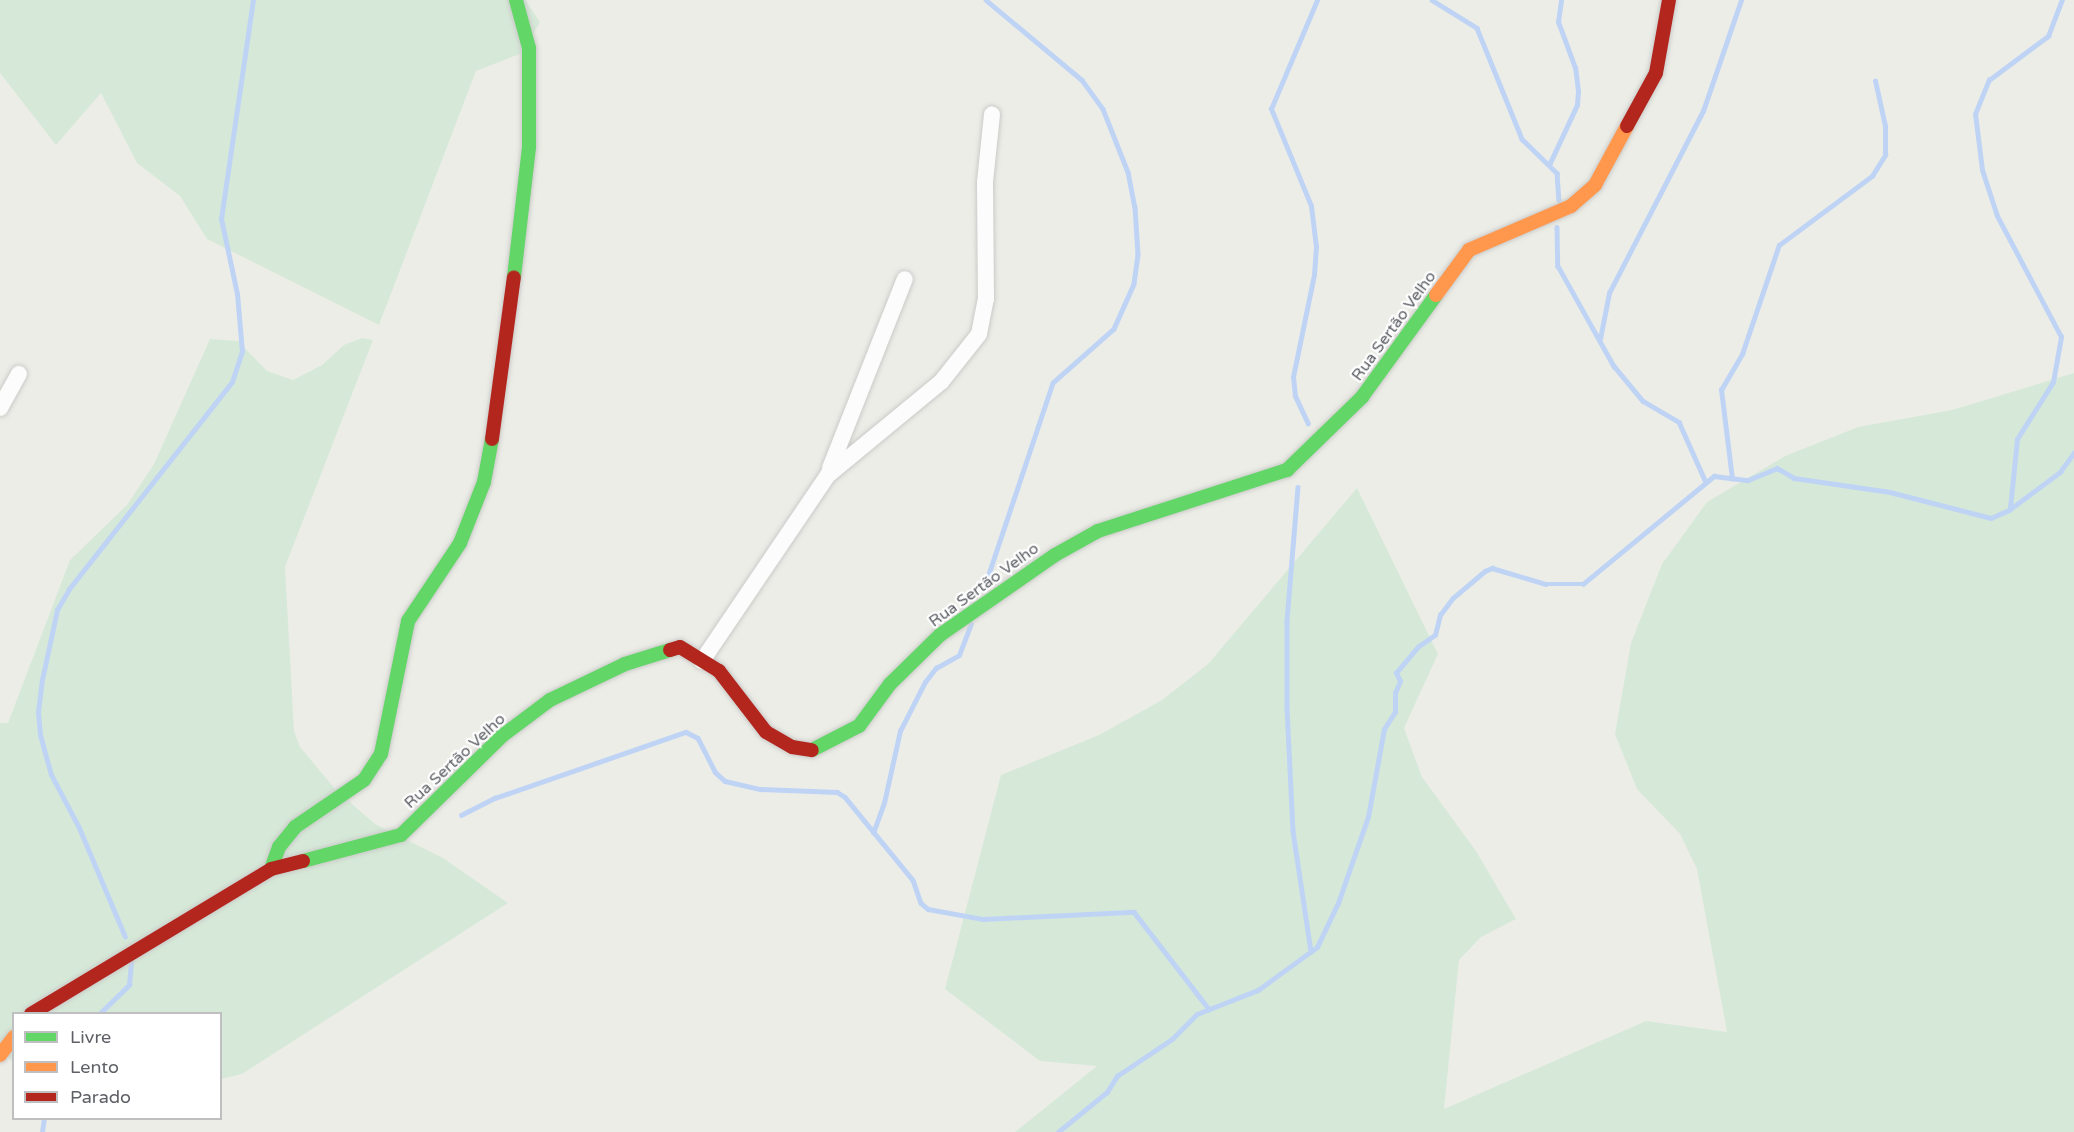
<!DOCTYPE html>
<html>
<head>
<meta charset="utf-8">
<style>
  body { margin:0 }
  #map { position:relative; width:2074px; height:1132px; overflow:hidden; background:#edede8; font-family:"Varela Round",sans-serif }
  div>[style] { position:absolute }
  .green>* { inset:0; background:#d6e9d8 }
  .stream>* { height:4.5px; margin:-2.25px; padding:0 2.25px; transform-origin:2.25px; border-radius:2.25px; background:#bfd4f5 }
  .roads { filter:drop-shadow(0 0 2px #cacac8) drop-shadow(0 0 2px #cacac8) }
  .street>* { height:16px; margin:-8px; padding:0 8px; transform-origin:8px; border-radius:8px; background:#fcfcfc }
  .fast>* { height:14px; margin:-7px; padding:0 7px; transform-origin:7px; border-radius:7px; background:#63d668 }
  .slow>* { height:14px; margin:-7px; padding:0 7px; transform-origin:7px; border-radius:7px; background:#ff974d }
  .jam>* { height:14px; margin:-7px; padding:0 7px; transform-origin:7px; border-radius:7px; background:#b3261e }
  span { translate:-50% -50%; white-space:nowrap; text-align:center; line-height:1.15; -webkit-text-stroke:4.5px #fff; paint-order:stroke }
  .street-label { font-size:16px; color:#5e6066 }
  .legend { position:absolute; left:12px; top:1012px; width:210px; height:108px; box-sizing:border-box; background:#fff; border:2px solid #bfbfc2; margin:0; padding:8px 10px; list-style:none; font-size:18px; color:#5e6066 }
  .legend li { display:flex; align-items:center; gap:12px; height:30px }
  .legend b { width:30px; border:2px solid #bfbfc2 }
</style>
</head>
<body>
<div id="map">
  <div class="green">
    <i style="clip-path:polygon(0 0,525px 0,540px 22px,522px 53px,476px 71px,379px 325px,207px 239px,180px 196px,137px 163px,101px 93px,56px 145px,0 73px)"></i>
    <i style="clip-path:polygon(362px 338px,373px 340px,285px 567px,294px 731px,300px 747px,336px 790px,375px 824px,443px 858px,508px 903px,242px 1074px,221px 1079px,220px 1014px,14px 1014px,13px 1062px,0 1049px,0 723px,8px 723px,70px 560px,127px 505px,154px 464px,210px 339px,238px 341px,267px 371px,293px 380px,322px 365px,344px 345px)"></i>
    <i style="clip-path:polygon(2074px 373px,2074px 1132px,1015px 1132px,1097px 1066px,1040px 1061px,945px 989px,1001px 775px,1099px 735px,1162px 700px,1208px 664px,1357px 488px,1438px 654px,1404px 728px,1422px 777px,1476px 851px,1516px 919px,1481px 937px,1459px 960px,1444px 1109px,1646px 1021px,1727px 1032px,1697px 869px,1680px 834px,1637px 789px,1615px 734px,1631px 643px,1662px 564px,1707px 502px,1785px 456px,1858px 427px,1952px 410px)"></i>
  </div>
  <div class="stream">
    <i style="left:986px;top:0;width:125px;rotate:39.8deg"></i>
    <i style="left:1082px;top:80px;width:36px;rotate:54deg"></i>
    <i style="left:1103px;top:109px;width:68px;rotate:68.4deg"></i>
    <i style="left:1128px;top:172px;width:36px;rotate:79deg"></i>
    <i style="left:1135px;top:207px;width:48px;rotate:86.4deg"></i>
    <i style="left:1138px;top:255px;width:29px;rotate:98deg"></i>
    <i style="left:1134px;top:284px;width:49px;rotate:114deg"></i>
    <i style="left:1114px;top:329px;width:81px;rotate:138.5deg"></i>
    <i style="left:1053px;top:383px;width:211px;rotate:108.5deg"></i>
    <i style="left:1432px;top:0;width:53px;rotate:31.9deg"></i>
    <i style="left:1477px;top:28px;width:120px;rotate:67.9deg"></i>
    <i style="left:1522px;top:139px;width:49px;rotate:44.2deg"></i>
    <i style="left:1557px;top:173px;width:27px;rotate:86deg"></i>
    <i style="left:1549px;top:165px;width:66px;rotate:-65deg"></i>
    <i style="left:1577px;top:105px;width:14px;rotate:-86deg"></i>
    <i style="left:1578px;top:91px;width:23px;rotate:-97deg"></i>
    <i style="left:1575px;top:68px;width:49px;rotate:-110.3deg"></i>
    <i style="left:1558px;top:22px;width:22px;rotate:-82deg"></i>
    <i style="left:1557px;top:227px;width:39px;rotate:89deg"></i>
    <i style="left:1558px;top:266px;width:115px;rotate:60.8deg"></i>
    <i style="left:1614px;top:366px;width:45px;rotate:50.4deg"></i>
    <i style="left:1643px;top:401px;width:42px;rotate:30.3deg"></i>
    <i style="left:1679px;top:422px;width:64px;rotate:65.9deg"></i>
    <i style="left:1600px;top:339px;width:47px;rotate:-78.9deg"></i>
    <i style="left:1609px;top:293px;width:205px;rotate:-62.7deg"></i>
    <i style="left:1703px;top:111px;width:117px;rotate:-71.1deg"></i>
    <i style="left:1308px;top:424px;width:31px;rotate:-115deg"></i>
    <i style="left:1295px;top:396px;width:19px;rotate:-96deg"></i>
    <i style="left:1293px;top:377px;width:104px;rotate:-78.4deg"></i>
    <i style="left:1314px;top:275px;width:28px;rotate:-86deg"></i>
    <i style="left:1316px;top:247px;width:41px;rotate:-97deg"></i>
    <i style="left:1311px;top:206px;width:105px;rotate:-112.4deg"></i>
    <i style="left:1271px;top:109px;width:118px;rotate:-67.1deg"></i>
    <i style="left:1732px;top:479px;width:90px;rotate:-97deg"></i>
    <i style="left:1721px;top:390px;width:42px;rotate:-59.7deg"></i>
    <i style="left:1742px;top:354px;width:115px;rotate:-71.3deg"></i>
    <i style="left:1779px;top:245px;width:116px;rotate:-36.6deg"></i>
    <i style="left:1872px;top:176px;width:25px;rotate:-58deg"></i>
    <i style="left:1885px;top:155px;width:29px;rotate:-90deg"></i>
    <i style="left:1885px;top:126px;width:46px;rotate:-102.5deg"></i>
    <i style="left:1298px;top:487px;width:135px;rotate:94.7deg"></i>
    <i style="left:1287px;top:622px;width:86px;rotate:90deg"></i>
    <i style="left:1287px;top:708px;width:123px;rotate:87.2deg"></i>
    <i style="left:1293px;top:831px;width:122px;rotate:81.5deg"></i>
    <i style="left:2010px;top:508px;width:69px;rotate:-84.2deg"></i>
    <i style="left:2017px;top:439px;width:67px;rotate:-57.7deg"></i>
    <i style="left:2053px;top:382px;width:46px;rotate:-79.9deg"></i>
    <i style="left:2061px;top:337px;width:137px;rotate:-117.9deg"></i>
    <i style="left:1997px;top:216px;width:48px;rotate:-108.1deg"></i>
    <i style="left:1982px;top:170px;width:56px;rotate:-97.1deg"></i>
    <i style="left:1975px;top:114px;width:37px;rotate:-68deg"></i>
    <i style="left:1989px;top:80px;width:74px;rotate:-36.7deg"></i>
    <i style="left:2048px;top:36px;width:39px;rotate:-69deg"></i>
    <i style="left:461px;top:815px;width:38px;rotate:-27deg"></i>
    <i style="left:495px;top:798px;width:202px;rotate:-19.1deg"></i>
    <i style="left:686px;top:732px;width:13px;rotate:27deg"></i>
    <i style="left:698px;top:738px;width:38px;rotate:63deg"></i>
    <i style="left:715px;top:772px;width:13px;rotate:42deg"></i>
    <i style="left:725px;top:781px;width:37px;rotate:13deg"></i>
    <i style="left:761px;top:789px;width:76px;rotate:2.3deg"></i>
    <i style="left:837px;top:792px;width:9px;rotate:32deg"></i>
    <i style="left:845px;top:797px;width:107px;rotate:50.7deg"></i>
    <i style="left:913px;top:880px;width:24px;rotate:71deg"></i>
    <i style="left:921px;top:903px;width:9px;rotate:41deg"></i>
    <i style="left:928px;top:909px;width:56px;rotate:10.3deg"></i>
    <i style="left:983px;top:919px;width:151px;rotate:-2.7deg"></i>
    <i style="left:1134px;top:912px;width:123px;rotate:52.3deg"></i>
    <i style="left:873px;top:833px;width:32px;rotate:-70deg"></i>
    <i style="left:884px;top:803px;width:74px;rotate:-77.5deg"></i>
    <i style="left:900px;top:731px;width:55px;rotate:-63deg"></i>
    <i style="left:925px;top:682px;width:18px;rotate:-52deg"></i>
    <i style="left:936px;top:668px;width:26px;rotate:-29deg"></i>
    <i style="left:959px;top:655px;width:33px;rotate:-69deg"></i>
    <i style="left:125px;top:937px;width:118px;rotate:-112.9deg"></i>
    <i style="left:79px;top:828px;width:60px;rotate:-117.8deg"></i>
    <i style="left:51px;top:775px;width:41px;rotate:-105.4deg"></i>
    <i style="left:40px;top:735px;width:23px;rotate:-95deg"></i>
    <i style="left:38px;top:712px;width:32px;rotate:-83deg"></i>
    <i style="left:42px;top:680px;width:72px;rotate:-77.9deg"></i>
    <i style="left:57px;top:610px;width:24px;rotate:-60deg"></i>
    <i style="left:69px;top:589px;width:263px;rotate:-51.8deg"></i>
    <i style="left:232px;top:382px;width:32px;rotate:-72deg"></i>
    <i style="left:242px;top:352px;width:58px;rotate:-94.9deg"></i>
    <i style="left:237px;top:294px;width:77px;rotate:-102deg"></i>
    <i style="left:221px;top:219px;width:221px;rotate:-81.7deg"></i>
    <i style="left:99px;top:1014px;width:42px;rotate:-44deg"></i>
    <i style="left:129px;top:985px;width:23px;rotate:-85deg"></i>
    <i style="left:42px;top:1132px;width:14px;rotate:-82deg"></i>
    <i style="left:1058px;top:1132px;width:63px;rotate:-39.2deg"></i>
    <i style="left:1107px;top:1092px;width:19px;rotate:-58deg"></i>
    <i style="left:1117px;top:1076px;width:66px;rotate:-33.9deg"></i>
    <i style="left:1172px;top:1039px;width:35px;rotate:-45deg"></i>
    <i style="left:1197px;top:1014px;width:66px;rotate:-21.5deg"></i>
    <i style="left:1258px;top:990px;width:73px;rotate:-36.1deg"></i>
    <i style="left:1317px;top:947px;width:49px;rotate:-64.5deg"></i>
    <i style="left:1338px;top:903px;width:91px;rotate:-70.8deg"></i>
    <i style="left:1368px;top:817px;width:89px;rotate:-79.7deg"></i>
    <i style="left:1384px;top:729px;width:20px;rotate:-57deg"></i>
    <i style="left:1395px;top:712px;width:19px;rotate:-90deg"></i>
    <i style="left:1395px;top:693px;width:13px;rotate:-67deg"></i>
    <i style="left:1400px;top:681px;width:9px;rotate:-117deg"></i>
    <i style="left:1396px;top:673px;width:35px;rotate:-50deg"></i>
    <i style="left:1419px;top:646px;width:19px;rotate:-35deg"></i>
    <i style="left:1435px;top:635px;width:21px;rotate:-76deg"></i>
    <i style="left:1440px;top:615px;width:21px;rotate:-53deg"></i>
    <i style="left:1453px;top:598px;width:42px;rotate:-40.2deg"></i>
    <i style="left:1485px;top:571px;width:8px;rotate:-23deg"></i>
    <i style="left:1492px;top:568px;width:56px;rotate:16.5deg"></i>
    <i style="left:1546px;top:584px;width:37px"></i>
    <i style="left:1583px;top:584px;width:170px;rotate:-39.5deg"></i>
    <i style="left:1714px;top:476px;width:34px;rotate:7deg"></i>
    <i style="left:1748px;top:480px;width:31px;rotate:-22deg"></i>
    <i style="left:1777px;top:468px;width:20px;rotate:30deg"></i>
    <i style="left:1794px;top:478px;width:97px;rotate:8.3deg"></i>
    <i style="left:1890px;top:492px;width:104px;rotate:14.4deg"></i>
    <i style="left:1991px;top:518px;width:20px;rotate:-24deg"></i>
    <i style="left:2009px;top:510px;width:64px;rotate:-36.7deg"></i>
    <i style="left:2060px;top:472px;width:24px;rotate:-54deg"></i>
  </div>
  <div class="roads">
    <div class="street">
      <i style="left:0;top:408px;width:39px;rotate:-61deg"></i>
      <i style="left:830px;top:468px;width:203px;rotate:-68.4deg"></i>
      <i style="left:702px;top:661px;width:225px;rotate:-55.9deg"></i>
      <i style="left:828px;top:475px;width:146px;rotate:-39.5deg"></i>
      <i style="left:941px;top:382px;width:61px;rotate:-51.6deg"></i>
      <i style="left:979px;top:334px;width:36px;rotate:-79deg"></i>
      <i style="left:986px;top:299px;width:117px;rotate:-90.5deg"></i>
      <i style="left:985px;top:182px;width:68px;rotate:-84.1deg"></i>
    </div>
    <div class="fast">
      <i style="left:514px;top:277px;width:131px;rotate:-83.4deg"></i>
      <i style="left:529px;top:147px;width:99px;rotate:-90deg"></i>
      <i style="left:529px;top:48px;width:50px;rotate:-105.2deg"></i>
      <i style="left:812px;top:750px;width:53px;rotate:-27.1deg"></i>
      <i style="left:859px;top:726px;width:52px;rotate:-53.6deg"></i>
      <i style="left:890px;top:684px;width:70px;rotate:-44.4deg"></i>
      <i style="left:940px;top:635px;width:140px;rotate:-34.8deg"></i>
      <i style="left:1055px;top:555px;width:49px;rotate:-29.2deg"></i>
      <i style="left:1098px;top:531px;width:199px;rotate:-17.9deg"></i>
      <i style="left:1287px;top:470px;width:105px;rotate:-44.2deg"></i>
      <i style="left:1362px;top:397px;width:126px;rotate:-54deg"></i>
      <i style="left:303px;top:861px;width:101px;rotate:-14.9deg"></i>
      <i style="left:401px;top:835px;width:141px;rotate:-44.4deg"></i>
      <i style="left:502px;top:736px;width:60px;rotate:-36.9deg"></i>
      <i style="left:550px;top:700px;width:83px;rotate:-25.6deg"></i>
      <i style="left:625px;top:664px;width:47px;rotate:-17.3deg"></i>
      <i style="left:271px;top:869px;width:23px;rotate:-70deg"></i>
      <i style="left:279px;top:847px;width:26px;rotate:-51deg"></i>
      <i style="left:295px;top:827px;width:83px;rotate:-34.3deg"></i>
      <i style="left:364px;top:780px;width:31px;rotate:-57deg"></i>
      <i style="left:381px;top:754px;width:136px;rotate:-78.5deg"></i>
      <i style="left:408px;top:621px;width:94px;rotate:-56.3deg"></i>
      <i style="left:460px;top:543px;width:66px;rotate:-68.5deg"></i>
      <i style="left:484px;top:482px;width:44px;rotate:-79.5deg"></i>
    </div>
    <div class="slow">
      <i style="left:1436px;top:295px;width:56px;rotate:-53.7deg"></i>
      <i style="left:1469px;top:250px;width:111px;rotate:-23.3deg"></i>
      <i style="left:1571px;top:206px;width:32px;rotate:-41deg"></i>
      <i style="left:1595px;top:185px;width:67px;rotate:-61.5deg"></i>
      <i style="left:0;top:1055px;width:23px;rotate:-52deg"></i>
    </div>
    <div class="jam">
      <i style="left:1627px;top:126px;width:60px;rotate:-61.3deg"></i>
      <i style="left:1656px;top:73px;width:74px;rotate:-79.9deg"></i>
      <i style="left:492px;top:439px;width:163px;rotate:-82.3deg"></i>
      <i style="left:670px;top:650px;width:10px;rotate:-17deg"></i>
      <i style="left:680px;top:647px;width:46px;rotate:31.6deg"></i>
      <i style="left:719px;top:671px;width:77px;rotate:52.4deg"></i>
      <i style="left:766px;top:732px;width:30px;rotate:30deg"></i>
      <i style="left:792px;top:747px;width:20px;rotate:9deg"></i>
      <i style="left:31px;top:1014px;width:280px;rotate:-31.1deg"></i>
      <i style="left:271px;top:869px;width:33px;rotate:-14deg"></i>
    </div>
  </div>
  <div class="street-label">
    <span style="left:1394px;top:326px;rotate:-54deg">Rua Sertão Velho</span>
    <span style="left:984px;top:585px;rotate:-36deg">Rua Sertão Velho</span>
    <span style="left:455px;top:761px;rotate:-43deg">Rua Sertão Velho</span>
  </div>
  <ul class="legend">
  <li><b style="height:8px;background:#63d668"></b>Livre</li>
  <li><b style="height:8px;background:#ff974d"></b>Lento</li>
  <li><b style="height:8px;background:#b3261e"></b>Parado</li>
  </ul>
</div>
</body>
</html>
